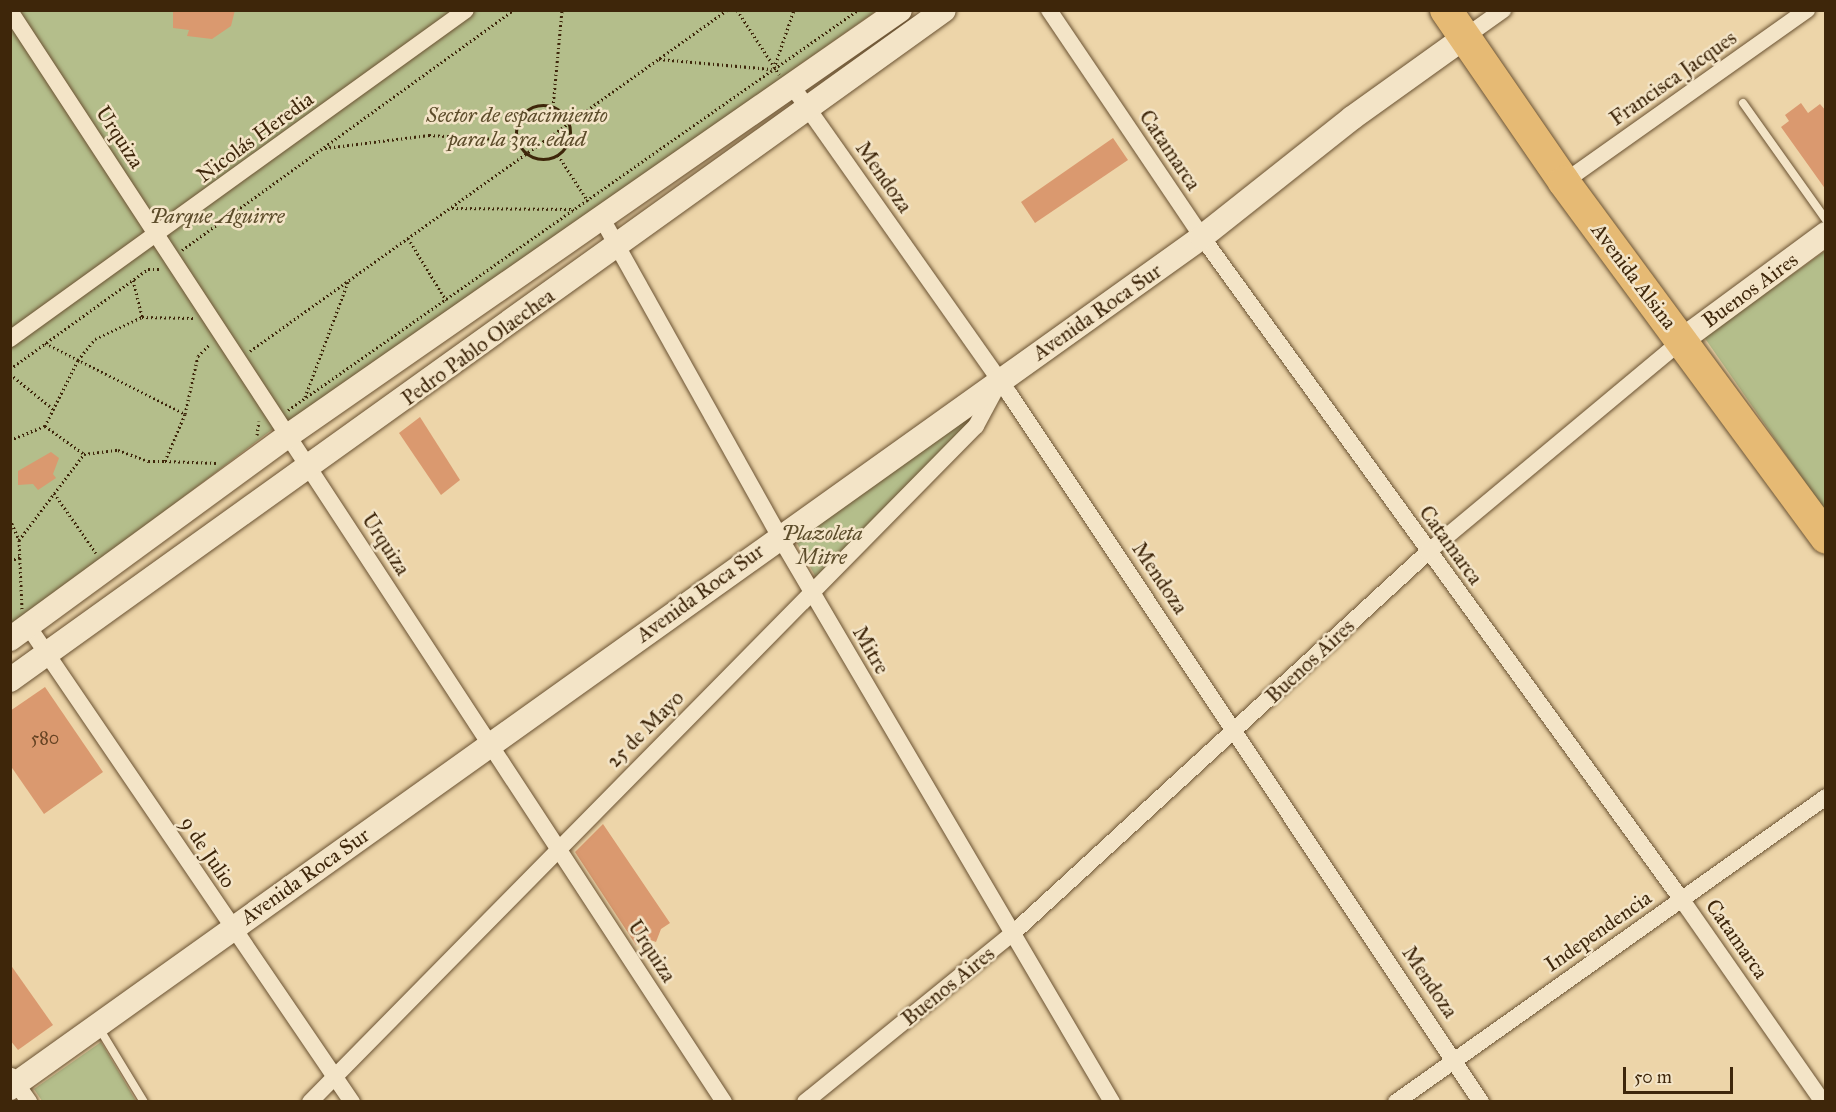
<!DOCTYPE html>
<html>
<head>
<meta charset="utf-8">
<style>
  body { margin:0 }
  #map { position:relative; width:1836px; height:1112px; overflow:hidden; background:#edd5a9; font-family:"IM FELL Great Primer",serif }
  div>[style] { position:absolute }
  .green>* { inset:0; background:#b4be8b }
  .building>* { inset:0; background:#da996f }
  .path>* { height:3px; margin-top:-1.5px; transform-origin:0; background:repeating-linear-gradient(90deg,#3e260a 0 1.5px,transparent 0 4.5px) }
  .path>.ring { margin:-1.5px; padding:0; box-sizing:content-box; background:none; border:3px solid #3e260a; border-radius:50% }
  .roads { filter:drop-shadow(0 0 2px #6a5232) drop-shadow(0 0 2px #6a5232) }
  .lane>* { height:8px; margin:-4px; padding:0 4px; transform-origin:4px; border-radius:4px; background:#f3e4c7 }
  .street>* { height:16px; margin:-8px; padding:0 8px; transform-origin:8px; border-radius:8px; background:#f3e4c7 }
  .secondary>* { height:24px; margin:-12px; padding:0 12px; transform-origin:12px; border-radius:12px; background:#f3e4c7 }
  .highway>* { height:32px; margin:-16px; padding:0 16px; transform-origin:16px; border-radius:16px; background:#e6ba74 }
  span { translate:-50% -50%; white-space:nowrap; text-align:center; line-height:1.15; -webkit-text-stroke:5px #f3e4c7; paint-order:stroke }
  .number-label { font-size:18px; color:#654323 }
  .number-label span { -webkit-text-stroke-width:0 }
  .street-label { font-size:21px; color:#3e260a }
  .park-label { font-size:21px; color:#5c4c2a; font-style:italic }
  .frame { position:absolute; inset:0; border:12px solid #3e260a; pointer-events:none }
  .scale { position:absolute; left:1623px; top:1067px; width:110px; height:27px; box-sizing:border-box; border:3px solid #3e260a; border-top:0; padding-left:8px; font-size:18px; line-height:21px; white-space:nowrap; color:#3e260a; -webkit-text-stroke:4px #f3e4c7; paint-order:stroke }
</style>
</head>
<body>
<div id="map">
  <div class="green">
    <i style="clip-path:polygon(11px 11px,876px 11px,290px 425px,286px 419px,11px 628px)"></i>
    <i style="clip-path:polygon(1825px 251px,1825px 511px,1704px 337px)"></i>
    <i style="clip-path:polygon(979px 406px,961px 433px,818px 581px,794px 538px)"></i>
    <i style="clip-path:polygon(101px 1042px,136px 1101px,42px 1101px,34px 1089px)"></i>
  </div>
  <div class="building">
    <i style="clip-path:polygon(173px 10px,235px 10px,231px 26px,212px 39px,187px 36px,189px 30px,173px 28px)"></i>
    <i style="clip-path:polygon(1801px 103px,1808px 113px,1820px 104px,1826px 111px,1826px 190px,1781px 127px,1789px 121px,1785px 115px)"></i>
    <i style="clip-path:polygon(1113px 138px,1128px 160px,1035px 223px,1021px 202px)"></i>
    <i style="clip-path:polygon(420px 417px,460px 480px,441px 495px,399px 433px)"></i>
    <i style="clip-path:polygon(51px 452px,59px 458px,53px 474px,56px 478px,38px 490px,33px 484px,18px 485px,18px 471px)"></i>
    <i style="clip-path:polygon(45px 687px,103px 772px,44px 814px,10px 765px,10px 711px)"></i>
    <i style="clip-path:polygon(603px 824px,670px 923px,661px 929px,656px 942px,645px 938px,636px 945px,575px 852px)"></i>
    <i style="clip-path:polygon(10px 964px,53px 1025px,18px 1050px,10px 1040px)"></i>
  </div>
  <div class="path">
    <i style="left:737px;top:10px;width:77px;rotate:56.7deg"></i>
    <i style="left:659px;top:59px;width:113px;rotate:5.1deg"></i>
    <i style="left:774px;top:68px;width:61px;rotate:-71deg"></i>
    <i class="ring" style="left:516px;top:105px;width:51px;height:51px"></i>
    <i style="left:553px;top:107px;width:97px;rotate:-84.7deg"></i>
    <i style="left:325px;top:148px;width:105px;rotate:-7.1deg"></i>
    <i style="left:429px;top:135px;width:88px;rotate:3.3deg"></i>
    <i style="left:558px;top:155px;width:55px;rotate:56.9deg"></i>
    <i style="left:452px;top:208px;width:122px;rotate:0.5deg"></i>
    <i style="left:408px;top:238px;width:73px;rotate:58.5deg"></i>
    <i style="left:182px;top:250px;width:410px;rotate:-35.9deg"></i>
    <i style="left:133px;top:280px;width:38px;rotate:76deg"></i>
    <i style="left:45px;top:343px;width:157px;rotate:26.9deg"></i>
    <i style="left:250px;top:351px;width:586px;rotate:-35.56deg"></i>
    <i style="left:10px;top:369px;width:170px;rotate:-35.9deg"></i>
    <i style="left:148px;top:269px;width:13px"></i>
    <i style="left:10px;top:374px;width:55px;rotate:39.1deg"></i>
    <i style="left:305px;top:397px;width:123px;rotate:-69.5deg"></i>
    <i style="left:288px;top:410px;width:696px;rotate:-35.06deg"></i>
    <i style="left:45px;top:426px;width:48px;rotate:35.7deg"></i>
    <i style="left:257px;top:435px;width:14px;rotate:-82deg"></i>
    <i style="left:10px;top:440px;width:38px;rotate:-22deg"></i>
    <i style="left:45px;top:426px;width:74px;rotate:-63.4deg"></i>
    <i style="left:78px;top:360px;width:27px;rotate:-51deg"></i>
    <i style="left:95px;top:339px;width:52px;rotate:-25.1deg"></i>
    <i style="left:142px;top:317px;width:51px;rotate:1.1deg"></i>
    <i style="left:165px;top:461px;width:52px;rotate:2.2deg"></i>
    <i style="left:54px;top:493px;width:73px;rotate:55deg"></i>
    <i style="left:10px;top:519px;width:23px;rotate:67deg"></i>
    <i style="left:19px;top:540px;width:69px;rotate:87.5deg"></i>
    <i style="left:19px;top:540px;width:108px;rotate:-52.9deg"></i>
    <i style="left:84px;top:454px;width:34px;rotate:-7deg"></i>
    <i style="left:118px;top:450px;width:33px;rotate:20deg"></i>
    <i style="left:149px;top:461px;width:16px"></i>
    <i style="left:165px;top:461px;width:51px;rotate:-66.9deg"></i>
    <i style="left:185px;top:414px;width:59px;rotate:-77.4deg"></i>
    <i style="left:198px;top:356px;width:17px;rotate:-45deg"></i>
    <i style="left:10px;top:561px;width:11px;rotate:-22deg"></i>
  </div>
  <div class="roads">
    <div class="lane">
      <i style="left:1743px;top:103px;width:143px;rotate:54.6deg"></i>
      <i style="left:99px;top:1028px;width:87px;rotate:58.7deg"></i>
    </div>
    <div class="street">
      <i style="left:1049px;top:10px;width:274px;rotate:56deg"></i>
      <i style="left:1202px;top:237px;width:819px;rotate:54.1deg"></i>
      <i style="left:1682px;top:900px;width:246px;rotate:55.1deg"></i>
      <i style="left:10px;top:11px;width:1304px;rotate:56.8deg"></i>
      <i style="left:1465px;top:37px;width:47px;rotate:-35.4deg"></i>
      <i style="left:792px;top:86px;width:378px;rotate:54.8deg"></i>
      <i style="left:1010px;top:395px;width:850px;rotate:56.33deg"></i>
      <i style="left:1564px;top:182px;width:298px;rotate:-35.3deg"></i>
      <i style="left:601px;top:217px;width:365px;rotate:60.8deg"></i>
      <i style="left:779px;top:536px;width:657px;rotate:59.53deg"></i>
      <i style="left:10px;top:339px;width:562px;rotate:-35.81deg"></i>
      <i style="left:28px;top:626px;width:576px;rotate:55.76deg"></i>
      <i style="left:11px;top:1076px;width:32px;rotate:55deg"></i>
      <i style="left:310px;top:1102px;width:949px;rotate:-45.43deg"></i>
      <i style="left:976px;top:426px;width:47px;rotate:-61.8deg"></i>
      <i style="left:805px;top:1102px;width:267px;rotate:-39.1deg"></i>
      <i style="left:1012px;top:934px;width:565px;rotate:-42.56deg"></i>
      <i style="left:1428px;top:552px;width:331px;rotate:-39.8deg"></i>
      <i style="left:1396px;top:1102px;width:527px;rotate:-35.35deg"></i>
    </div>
    <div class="secondary">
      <i style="left:1682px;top:340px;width:179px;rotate:-36.4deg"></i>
      <i style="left:10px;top:639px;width:346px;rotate:-36.2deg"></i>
      <i style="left:289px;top:435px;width:744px;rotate:-34.82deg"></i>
      <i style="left:10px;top:680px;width:1149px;rotate:-35.65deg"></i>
      <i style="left:10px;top:1088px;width:1465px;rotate:-35.52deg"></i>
      <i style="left:1202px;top:237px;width:191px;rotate:-38.4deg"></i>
      <i style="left:1352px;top:118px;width:139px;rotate:-35.6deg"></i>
    </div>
    <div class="highway">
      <i style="left:1446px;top:10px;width:209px;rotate:55.5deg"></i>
      <i style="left:1564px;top:182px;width:442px;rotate:53.6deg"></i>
    </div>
  </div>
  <div class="number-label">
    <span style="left:45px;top:738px">580</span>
  </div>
  <div class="street-label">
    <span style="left:1673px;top:78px;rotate:-35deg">Francisca Jacques</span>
    <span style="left:120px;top:137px;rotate:57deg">Urquiza</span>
    <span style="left:255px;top:137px;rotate:-36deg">Nicolás Heredia</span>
    <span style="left:1170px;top:150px;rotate:56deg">Catamarca</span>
    <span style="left:884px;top:177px;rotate:55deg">Mendoza</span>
    <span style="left:1634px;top:276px;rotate:53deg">Avenida Alsina</span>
    <span style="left:1750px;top:290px;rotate:-36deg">Buenos Aires</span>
    <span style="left:1097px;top:312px;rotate:-35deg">Avenida Roca Sur</span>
    <span style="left:478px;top:347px;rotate:-36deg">Pedro Pablo Olaechea</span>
    <span style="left:386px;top:544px;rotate:57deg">Urquiza</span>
    <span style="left:1451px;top:545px;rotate:54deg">Catamarca</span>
    <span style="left:1160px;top:578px;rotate:56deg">Mendoza</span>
    <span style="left:700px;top:593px;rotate:-36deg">Avenida Roca Sur</span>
    <span style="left:871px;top:650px;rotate:60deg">Mitre</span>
    <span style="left:1310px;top:661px;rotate:-43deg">Buenos Aires</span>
    <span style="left:645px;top:729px;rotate:-45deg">25 de Mayo</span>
    <span style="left:208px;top:852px;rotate:56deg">9 de Julio</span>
    <span style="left:305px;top:876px;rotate:-35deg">Avenida Roca Sur</span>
    <span style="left:1598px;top:931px;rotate:-35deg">Independencia</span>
    <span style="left:1737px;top:939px;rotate:55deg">Catamarca</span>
    <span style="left:652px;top:951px;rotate:57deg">Urquiza</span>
    <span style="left:1430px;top:982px;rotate:56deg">Mendoza</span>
    <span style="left:948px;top:986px;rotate:-39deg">Buenos Aires</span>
  </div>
  <div class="park-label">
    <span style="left:517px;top:127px">Sector de espacimiento<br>para la 3ra. edad</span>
    <span style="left:217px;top:216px">Parque Aguirre</span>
    <span style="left:822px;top:545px">Plazoleta<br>Mitre</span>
  </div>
  <div class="frame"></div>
  <div class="scale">50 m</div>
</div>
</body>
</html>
